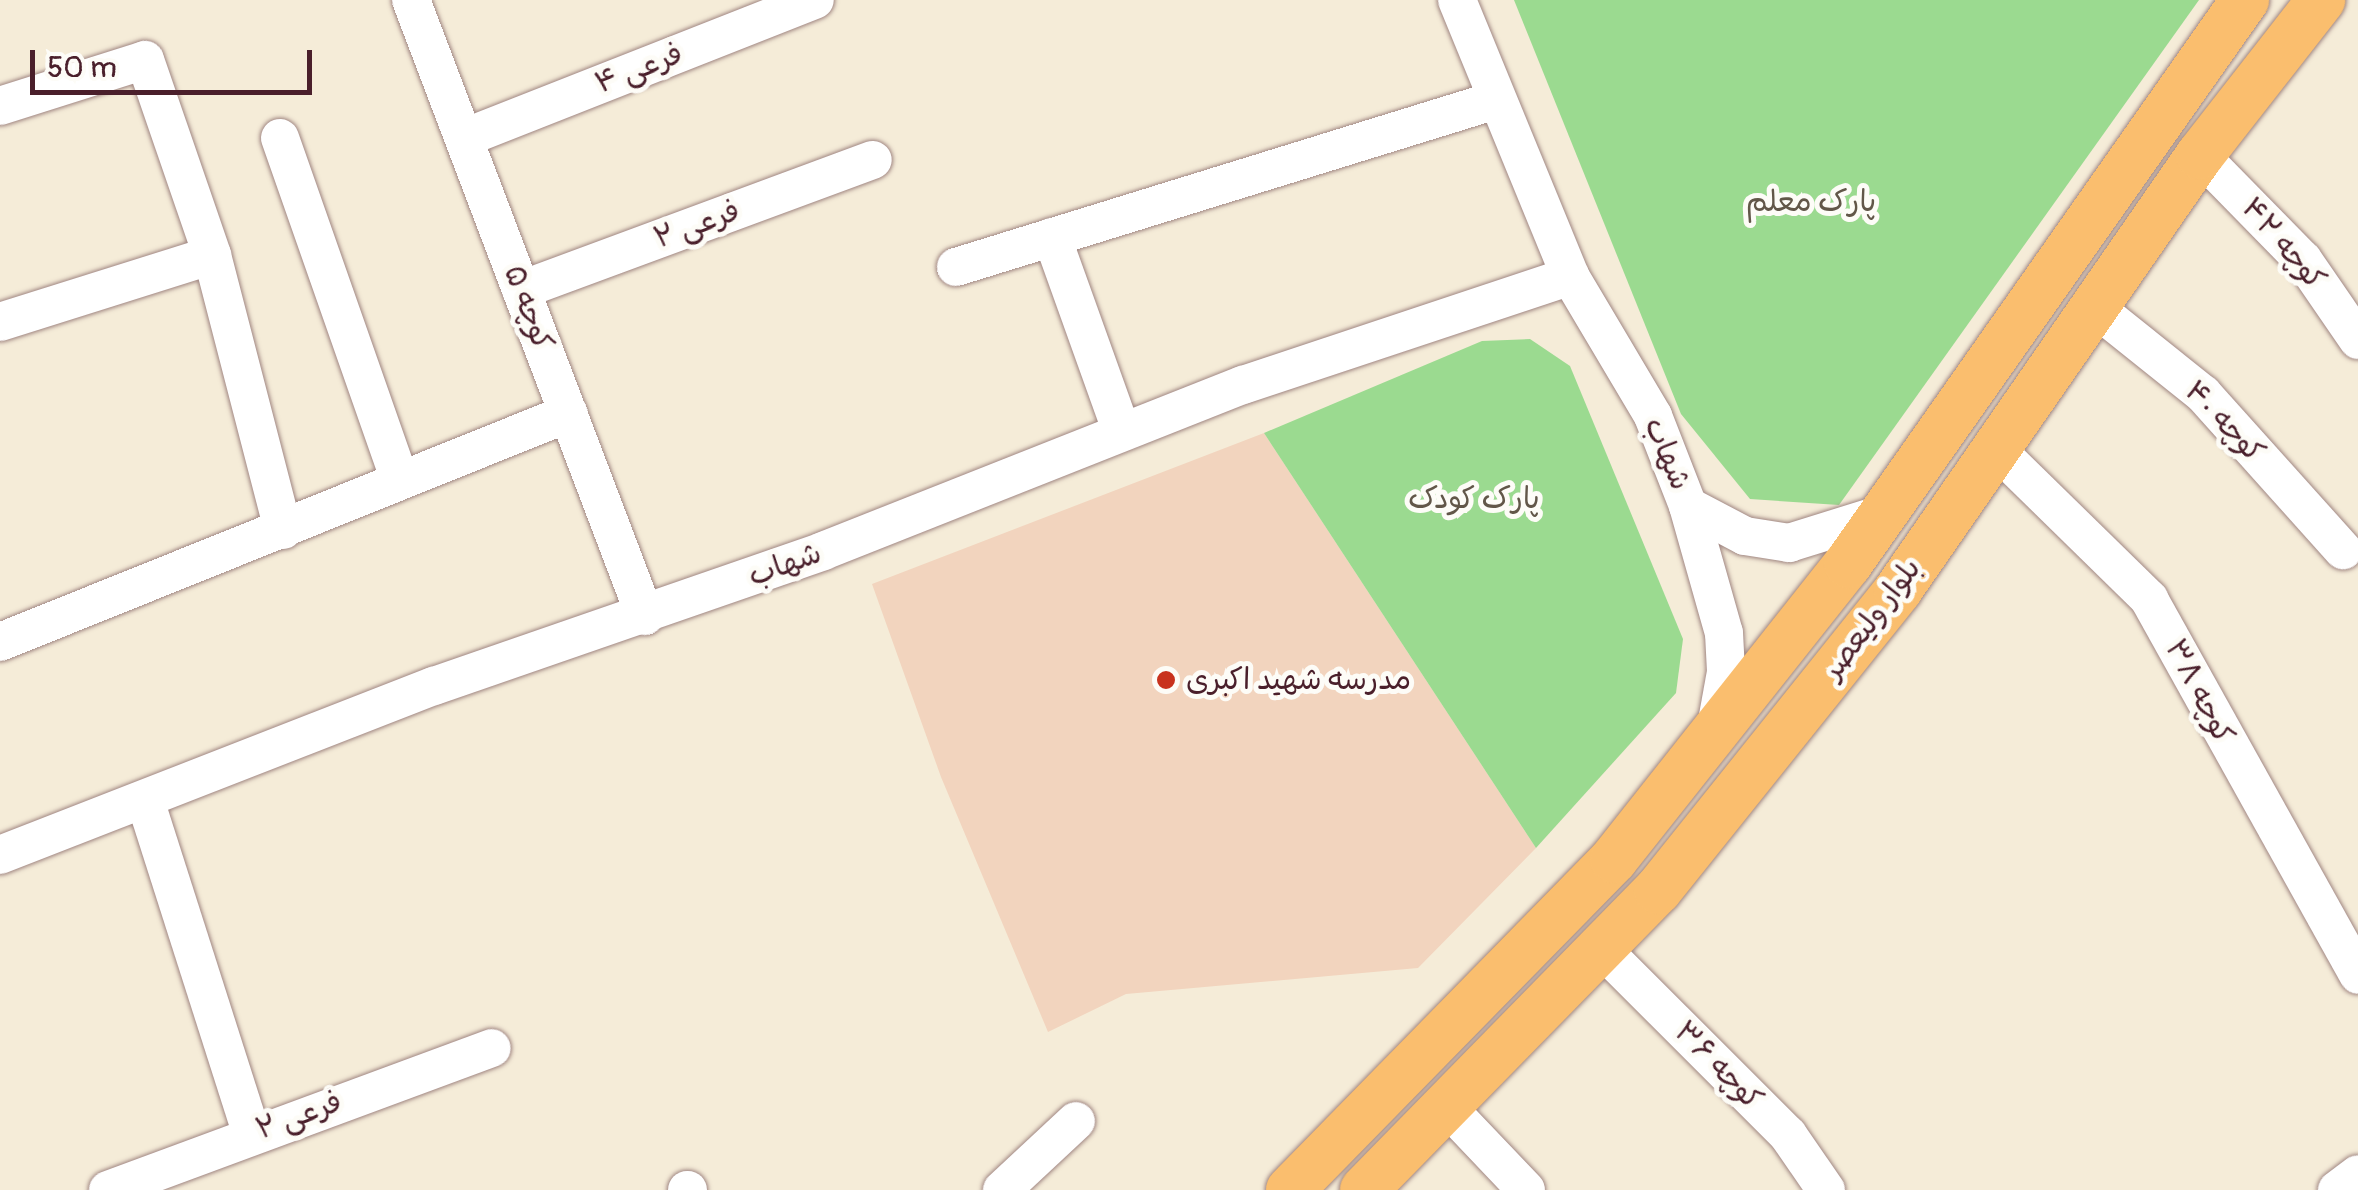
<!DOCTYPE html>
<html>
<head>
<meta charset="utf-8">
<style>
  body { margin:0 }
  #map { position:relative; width:2358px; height:1190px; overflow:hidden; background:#f5ecd8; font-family:Pangolin,"Playpen Sans Arabic",sans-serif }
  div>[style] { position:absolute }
  .built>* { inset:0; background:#f2d4be }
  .green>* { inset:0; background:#9bda90 }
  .roads { filter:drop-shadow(0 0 2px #a08682) drop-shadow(0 0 2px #a08682) }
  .minor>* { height:38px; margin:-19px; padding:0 19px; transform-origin:19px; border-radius:19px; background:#fff }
  .major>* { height:48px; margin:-24px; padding:0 24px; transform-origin:24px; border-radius:24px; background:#fabe6e }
  .dots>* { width:28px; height:28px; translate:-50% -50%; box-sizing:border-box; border:5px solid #fdfcf7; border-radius:50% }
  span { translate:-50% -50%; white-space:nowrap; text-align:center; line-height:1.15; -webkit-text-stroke:10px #fdfcf7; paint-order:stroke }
  .street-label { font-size:30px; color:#4a1f2b }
  .park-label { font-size:30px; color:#625749 }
  .poi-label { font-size:30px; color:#4a1f2b }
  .left { translate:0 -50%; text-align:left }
  .scale { position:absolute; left:30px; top:50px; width:282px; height:45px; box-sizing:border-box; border:5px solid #4a1f2b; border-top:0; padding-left:12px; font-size:30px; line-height:35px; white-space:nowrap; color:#4a1f2b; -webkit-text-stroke:8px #fdfcf7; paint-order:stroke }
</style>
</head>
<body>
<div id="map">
  <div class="built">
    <i style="clip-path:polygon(1264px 433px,1536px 848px,1418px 968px,1126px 994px,1048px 1032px,941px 777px,872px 584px)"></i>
  </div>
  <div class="green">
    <i style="clip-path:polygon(1514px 0,2199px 0,1839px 505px,1750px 499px,1681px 414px)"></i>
    <i style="clip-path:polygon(1530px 339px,1570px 366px,1683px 639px,1676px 693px,1536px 848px,1264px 433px,1482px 341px)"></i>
  </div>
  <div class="roads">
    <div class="minor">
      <i style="left:411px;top:0;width:659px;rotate:69.2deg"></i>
      <i style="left:1457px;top:0;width:298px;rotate:67.7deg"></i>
      <i style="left:1570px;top:276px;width:163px;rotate:59.3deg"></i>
      <i style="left:1653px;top:416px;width:97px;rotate:68.7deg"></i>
      <i style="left:1688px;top:506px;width:132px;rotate:74.2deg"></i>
      <i style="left:1724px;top:633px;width:39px;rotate:87deg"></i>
      <i style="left:1726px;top:672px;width:56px;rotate:100.3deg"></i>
      <i style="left:0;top:106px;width:152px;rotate:-17.6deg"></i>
      <i style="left:145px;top:60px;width:206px;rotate:71deg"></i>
      <i style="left:212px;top:255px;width:284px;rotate:75.5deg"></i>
      <i style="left:280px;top:138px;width:359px;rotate:70.7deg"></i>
      <i style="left:464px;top:138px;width:377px;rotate:-21.5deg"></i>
      <i style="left:2200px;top:155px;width:147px;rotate:45.6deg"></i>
      <i style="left:2303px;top:260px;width:97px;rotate:55.5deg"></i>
      <i style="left:1052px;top:237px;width:207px;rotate:70.3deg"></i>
      <i style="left:956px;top:267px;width:565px;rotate:-17.18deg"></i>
      <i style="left:521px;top:290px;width:375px;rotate:-20.3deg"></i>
      <i style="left:2093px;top:306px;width:141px;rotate:38.7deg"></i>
      <i style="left:2203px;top:394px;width:210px;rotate:48.1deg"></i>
      <i style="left:0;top:322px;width:222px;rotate:-17.5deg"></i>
      <i style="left:1993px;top:446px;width:219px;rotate:44.4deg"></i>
      <i style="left:2149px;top:599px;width:430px;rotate:60.9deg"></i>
      <i style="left:1688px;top:506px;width:64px;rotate:27.8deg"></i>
      <i style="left:1745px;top:536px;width:45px;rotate:9deg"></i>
      <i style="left:1789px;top:543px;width:97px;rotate:-17.3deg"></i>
      <i style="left:0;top:642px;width:613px;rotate:-21.92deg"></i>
      <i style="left:145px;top:800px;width:349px;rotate:72.3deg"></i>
      <i style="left:0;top:855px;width:466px;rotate:-21.3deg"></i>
      <i style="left:434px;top:686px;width:412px;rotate:-19.1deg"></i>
      <i style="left:823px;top:551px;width:452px;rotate:-21.6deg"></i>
      <i style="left:1243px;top:385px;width:345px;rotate:-18.4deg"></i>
      <i style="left:1602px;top:949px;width:263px;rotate:45deg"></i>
      <i style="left:1788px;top:1135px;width:67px;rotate:55.4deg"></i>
      <i style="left:1448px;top:1108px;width:113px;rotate:46.4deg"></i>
      <i style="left:108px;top:1190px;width:409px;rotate:-20.3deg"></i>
      <i style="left:687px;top:1190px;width:1px"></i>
      <i style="left:1002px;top:1190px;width:101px;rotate:-43deg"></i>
      <i style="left:2337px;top:1190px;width:26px;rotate:-37deg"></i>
    </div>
    <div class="major">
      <i style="left:1290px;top:1190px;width:463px;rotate:-45.6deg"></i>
      <i style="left:1614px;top:859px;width:377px;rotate:-51.6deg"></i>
      <i style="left:1848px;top:564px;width:690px;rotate:-54.86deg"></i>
      <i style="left:1364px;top:1190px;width:420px;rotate:-45.6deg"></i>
      <i style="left:1658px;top:890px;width:384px;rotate:-51.3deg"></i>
      <i style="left:1898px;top:590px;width:530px;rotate:-55.23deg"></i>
      <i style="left:2200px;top:155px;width:197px;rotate:-52deg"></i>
    </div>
  </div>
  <div class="dots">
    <i style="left:1166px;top:680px;background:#c8321e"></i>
  </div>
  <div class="street-label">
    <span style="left:639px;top:69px;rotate:-21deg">فرعی ۴</span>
    <span style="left:697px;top:225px;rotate:-20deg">فرعی ۲</span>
    <span style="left:2283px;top:244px;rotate:49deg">کوچه ۴۲</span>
    <span style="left:528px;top:308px;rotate:69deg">کوچه ۵</span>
    <span style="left:2224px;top:422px;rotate:46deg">کوچه ۴۰</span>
    <span style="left:1667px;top:454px;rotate:67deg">شهاب</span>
    <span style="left:785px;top:565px;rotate:-20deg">شهاب</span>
    <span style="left:1872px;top:619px;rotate:-53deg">بلوار ولیعصر</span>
    <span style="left:2199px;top:692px;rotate:62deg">کوچه ۳۸</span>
    <span style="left:1718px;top:1066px;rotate:45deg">۳۶ کوچه</span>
    <span style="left:299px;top:1116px;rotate:-20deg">فرعی ۲</span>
  </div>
  <div class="park-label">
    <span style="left:1811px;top:202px">پارک معلم</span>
    <span style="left:1474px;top:499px">پارک کودک</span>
  </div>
  <div class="poi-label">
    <span class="left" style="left:1186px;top:680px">مدرسه شهید اکبری</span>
  </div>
  <div class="scale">50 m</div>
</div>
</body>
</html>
